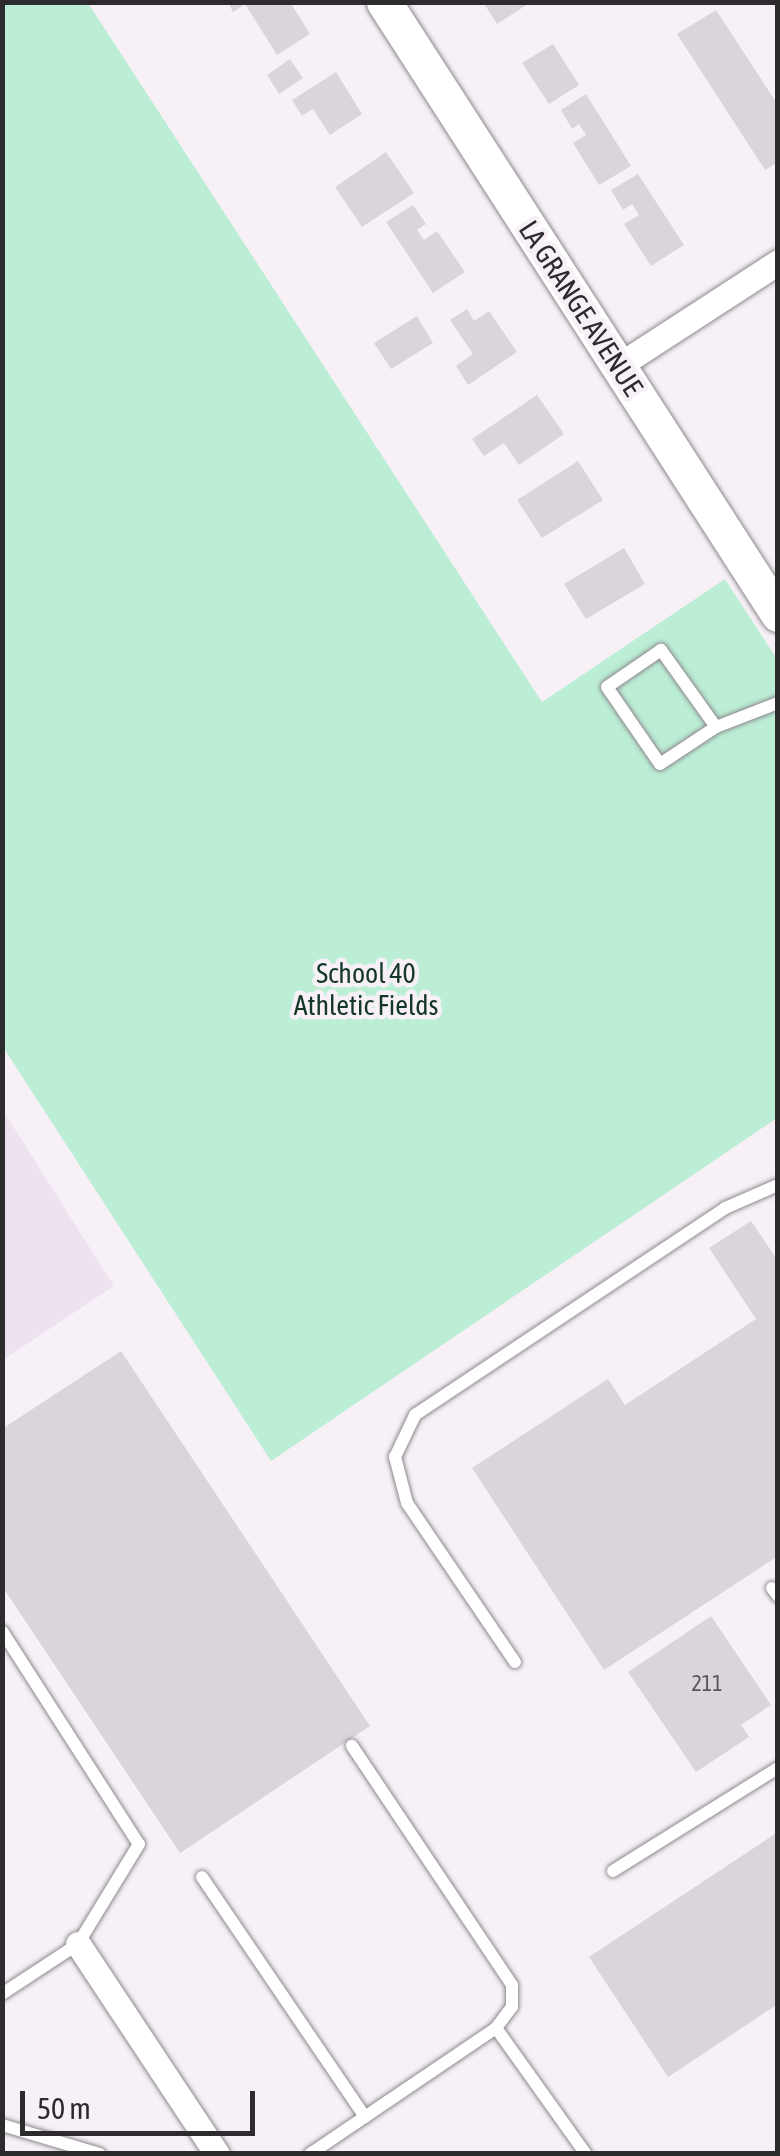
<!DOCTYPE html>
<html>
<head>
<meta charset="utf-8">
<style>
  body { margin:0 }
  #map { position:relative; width:780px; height:2156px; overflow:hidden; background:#f7f1f7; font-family:"Asap Condensed",sans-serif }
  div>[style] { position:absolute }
  .built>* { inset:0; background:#ede2ef }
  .green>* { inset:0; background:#bbeed5 }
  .building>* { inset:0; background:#dbd5db }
  .roads { filter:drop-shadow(0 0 2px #8e898f) drop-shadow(0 0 2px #8e898f) }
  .lane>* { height:12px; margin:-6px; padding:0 6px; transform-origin:6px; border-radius:6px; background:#fff }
  .street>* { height:25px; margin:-12.5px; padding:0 12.5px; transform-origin:12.5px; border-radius:12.5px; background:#fff }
  .secondary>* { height:35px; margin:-17.5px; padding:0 17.5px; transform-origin:17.5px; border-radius:17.5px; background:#fff }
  span { translate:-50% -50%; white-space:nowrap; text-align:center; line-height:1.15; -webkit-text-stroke:9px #f7f1f7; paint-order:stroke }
  .number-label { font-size:22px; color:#585658 }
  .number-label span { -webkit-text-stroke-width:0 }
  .street-label { font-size:28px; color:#2d2b2d }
  .park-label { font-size:28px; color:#143728 }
  .frame { position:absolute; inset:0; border:5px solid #2d2b2d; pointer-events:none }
  .scale { position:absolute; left:20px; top:2091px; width:235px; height:45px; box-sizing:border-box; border:5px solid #2d2b2d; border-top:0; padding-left:12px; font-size:30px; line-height:35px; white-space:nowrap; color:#2d2b2d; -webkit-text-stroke:8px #f7f1f7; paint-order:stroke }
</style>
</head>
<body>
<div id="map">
  <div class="built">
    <i style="clip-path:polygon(2px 1109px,114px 1286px,3px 1360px,2px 1360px)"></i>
  </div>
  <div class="green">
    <i style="clip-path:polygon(3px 3px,88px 3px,542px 702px,725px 579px,777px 659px,777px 1118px,271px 1461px,3px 1047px)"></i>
  </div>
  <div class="building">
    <i style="clip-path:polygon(228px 2px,290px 2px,310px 34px,277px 55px,245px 4px,233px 12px)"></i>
    <i style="clip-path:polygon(483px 2px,531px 2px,497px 24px)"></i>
    <i style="clip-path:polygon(716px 10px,778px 105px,778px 162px,765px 170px,677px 34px)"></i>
    <i style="clip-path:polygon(553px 44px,579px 85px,549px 104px,522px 63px)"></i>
    <i style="clip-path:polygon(290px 59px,303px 78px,279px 94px,267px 75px)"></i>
    <i style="clip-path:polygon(336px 72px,362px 114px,330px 135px,313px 109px,302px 116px,292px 100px)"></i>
    <i style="clip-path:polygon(586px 94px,631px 166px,599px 185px,573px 143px,586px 135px,579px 124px,572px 129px,561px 110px)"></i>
    <i style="clip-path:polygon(386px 152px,414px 193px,362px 227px,335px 187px)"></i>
    <i style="clip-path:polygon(638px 174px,684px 245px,651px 266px,624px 224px,639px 215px,632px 204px,623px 210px,611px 190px)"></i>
    <i style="clip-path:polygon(413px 205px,426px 224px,417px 230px,424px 240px,437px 231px,465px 272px,433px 293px,386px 222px)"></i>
    <i style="clip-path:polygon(467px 309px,474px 321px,489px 311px,517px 352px,468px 385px,456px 366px,473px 354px,450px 320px)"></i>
    <i style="clip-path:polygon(417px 316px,433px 343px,391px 369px,374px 343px)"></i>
    <i style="clip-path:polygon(537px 395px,564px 434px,519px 465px,504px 443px,484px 456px,472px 439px)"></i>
    <i style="clip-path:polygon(578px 461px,603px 500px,542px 538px,517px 500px)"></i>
    <i style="clip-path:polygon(624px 548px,645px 584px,586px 619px,564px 584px)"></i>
    <i style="clip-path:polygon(751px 1221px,778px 1261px,778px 1556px,604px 1670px,472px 1468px,608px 1379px,625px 1405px,756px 1319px,709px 1248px)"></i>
    <i style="clip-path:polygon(121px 1351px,370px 1726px,180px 1853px,2px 1586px,2px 1429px)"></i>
    <i style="clip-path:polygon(711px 1616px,771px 1705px,741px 1725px,749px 1737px,696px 1772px,628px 1672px)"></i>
    <i style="clip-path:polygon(778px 1832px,778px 2004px,668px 2077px,589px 1957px)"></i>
  </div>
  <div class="roads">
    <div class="lane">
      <i style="left:716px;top:727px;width:95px;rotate:-125.5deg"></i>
      <i style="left:661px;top:650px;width:65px;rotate:145.6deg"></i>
      <i style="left:607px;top:687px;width:93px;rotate:55.5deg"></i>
      <i style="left:660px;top:764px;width:67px;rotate:-33.5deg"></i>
      <i style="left:716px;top:727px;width:66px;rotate:-21.2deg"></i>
      <i style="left:772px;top:1588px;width:10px;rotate:53deg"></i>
      <i style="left:2px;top:1631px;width:253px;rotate:57.3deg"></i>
      <i style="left:139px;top:1844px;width:117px;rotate:121.4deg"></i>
      <i style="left:78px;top:1944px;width:91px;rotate:146.7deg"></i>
      <i style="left:515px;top:1662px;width:192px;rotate:-124.2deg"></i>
      <i style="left:407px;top:1503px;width:48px;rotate:-104.6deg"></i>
      <i style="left:395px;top:1457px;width:47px;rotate:-64.5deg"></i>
      <i style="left:415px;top:1415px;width:373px;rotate:-33.7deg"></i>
      <i style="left:725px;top:1208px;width:58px;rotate:-23.5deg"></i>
      <i style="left:613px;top:1871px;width:195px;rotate:-32deg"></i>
      <i style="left:202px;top:1877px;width:290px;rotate:55.8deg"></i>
      <i style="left:496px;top:2028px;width:155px;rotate:54.5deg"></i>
      <i style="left:2px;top:2125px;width:102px;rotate:16.5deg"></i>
      <i style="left:310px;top:2154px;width:225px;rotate:-34.1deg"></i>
      <i style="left:496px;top:2028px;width:26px;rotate:-53deg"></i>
      <i style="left:512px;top:2007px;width:22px;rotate:-90deg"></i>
      <i style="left:512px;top:1985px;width:288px;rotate:-123.8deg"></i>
    </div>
    <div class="street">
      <i style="left:618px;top:366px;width:191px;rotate:-33deg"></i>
      <i style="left:78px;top:1944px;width:252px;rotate:56.5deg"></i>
    </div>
    <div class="secondary">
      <i style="left:384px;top:2px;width:728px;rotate:57.23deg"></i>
    </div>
  </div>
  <div class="number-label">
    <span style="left:707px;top:1684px">211</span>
  </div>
  <div class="street-label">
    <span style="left:581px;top:308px;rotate:57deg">LA GRANGE AVENUE</span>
  </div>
  <div class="park-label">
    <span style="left:366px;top:989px">School 40<br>Athletic Fields</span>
  </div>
  <div class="frame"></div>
  <div class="scale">50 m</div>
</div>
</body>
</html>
